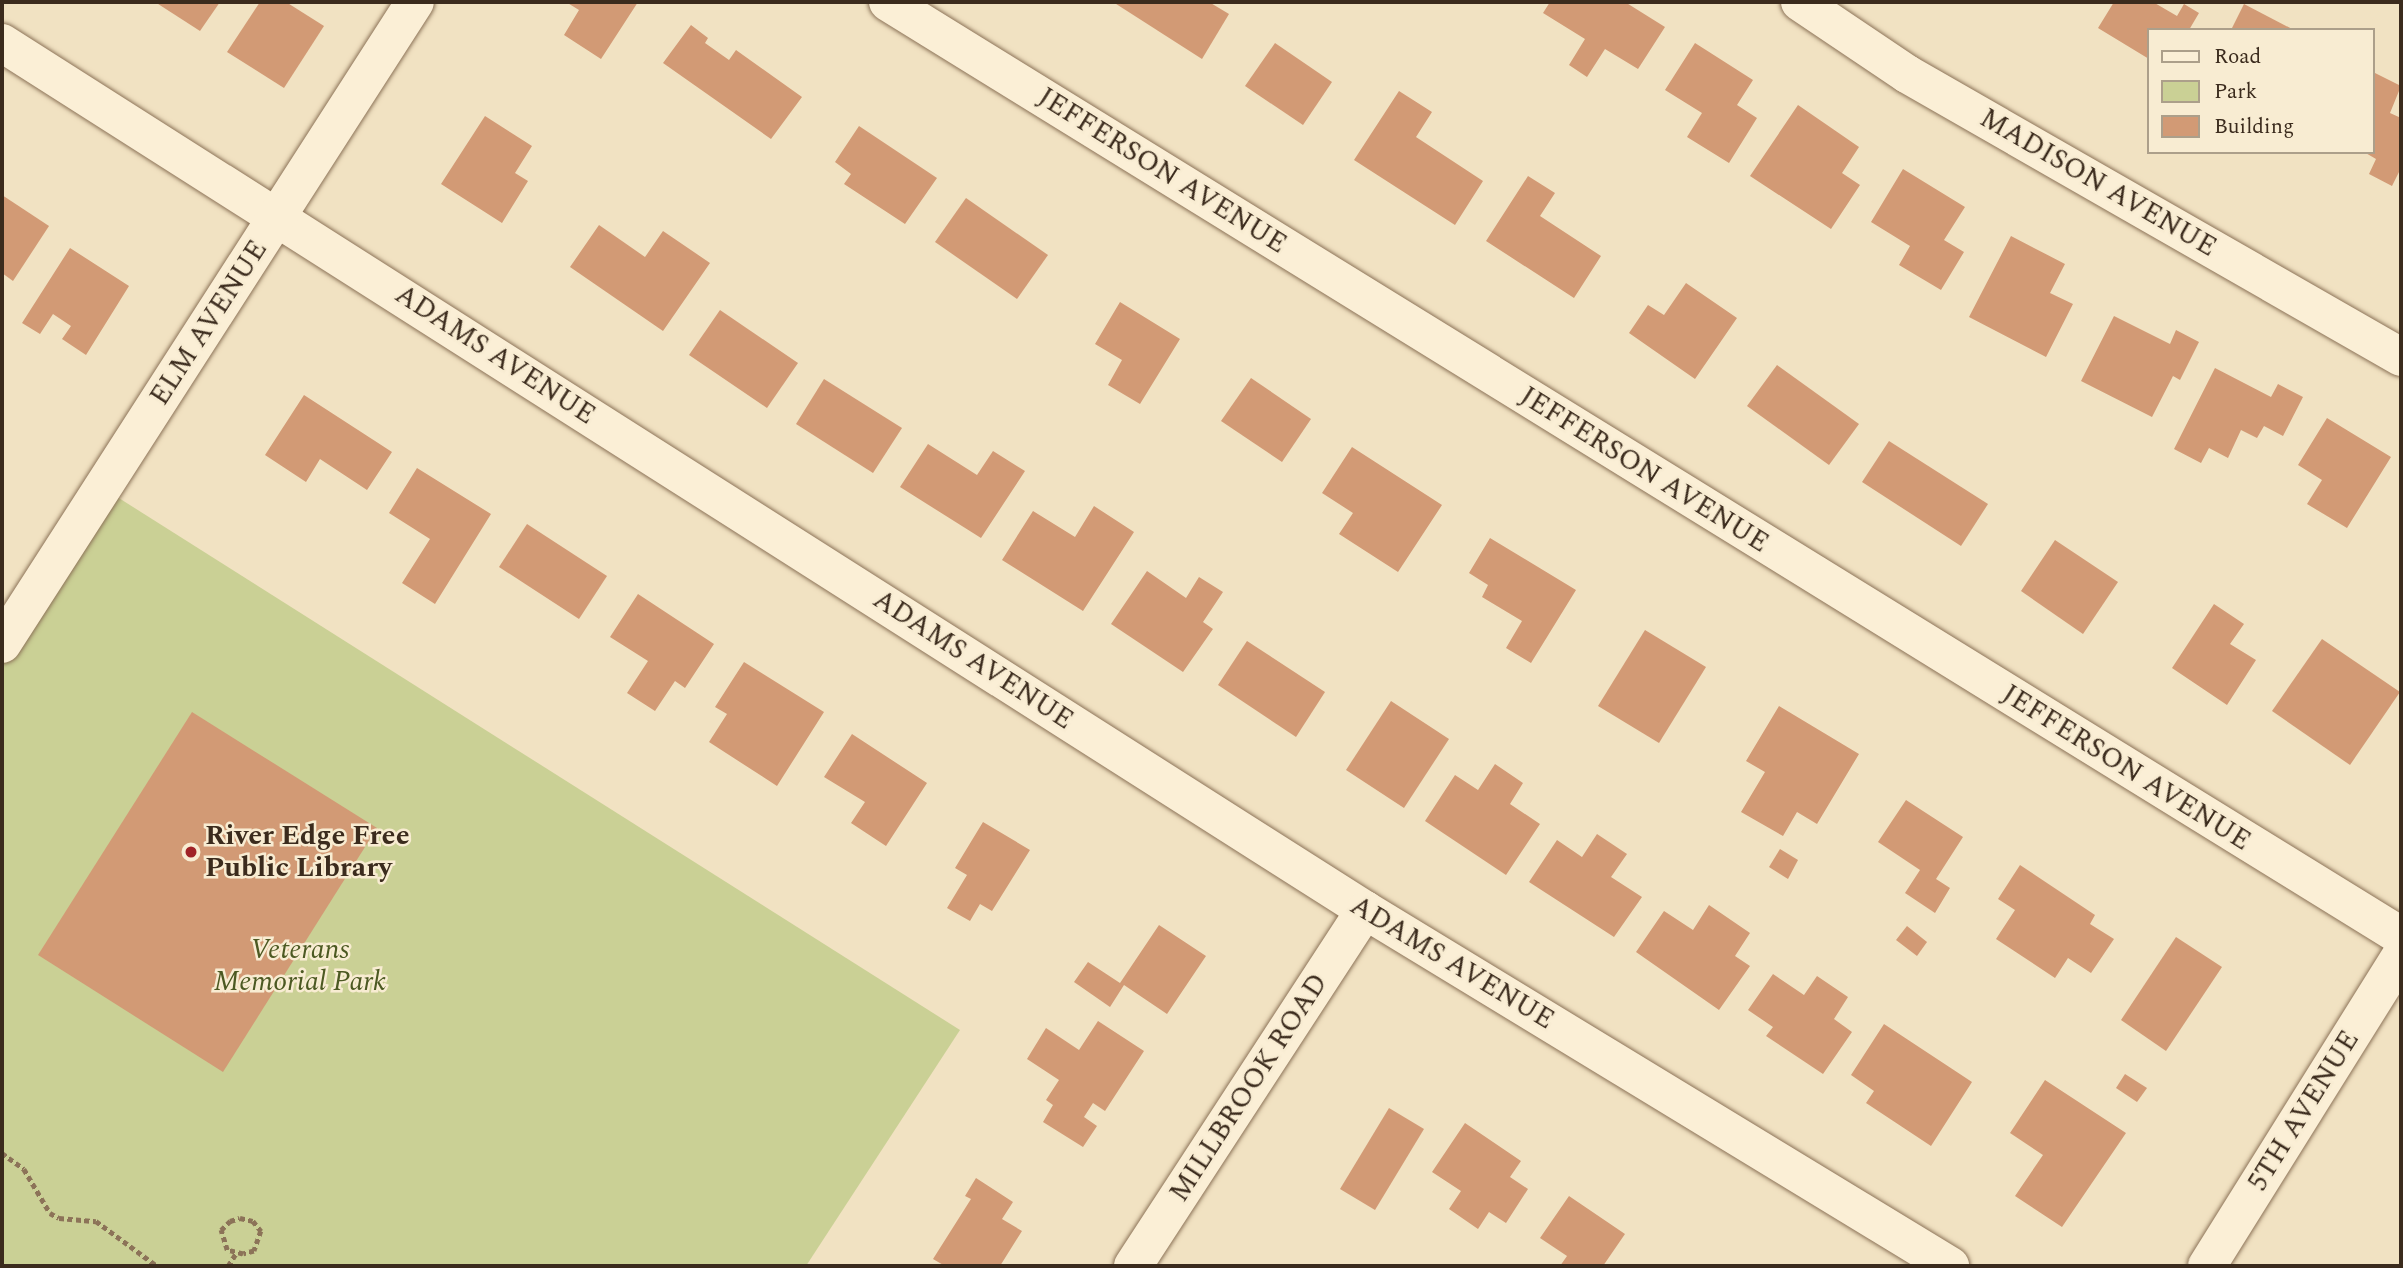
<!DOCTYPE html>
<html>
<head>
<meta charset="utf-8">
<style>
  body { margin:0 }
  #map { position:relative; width:2403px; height:1268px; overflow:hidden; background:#f1e2c2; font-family:Spectral,serif }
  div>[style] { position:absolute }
  .green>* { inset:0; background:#cad095 }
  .building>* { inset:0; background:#d29a75 }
  .path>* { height:4.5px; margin-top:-2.25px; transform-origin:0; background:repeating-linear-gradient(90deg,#8c7358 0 5px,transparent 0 8.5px) }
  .roads { filter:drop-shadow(0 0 2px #8c7358) drop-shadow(0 0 2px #8c7358) }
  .minor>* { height:38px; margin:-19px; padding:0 19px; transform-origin:19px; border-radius:19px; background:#fbefd6 }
  .dots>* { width:19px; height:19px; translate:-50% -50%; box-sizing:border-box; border:4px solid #f8ecd2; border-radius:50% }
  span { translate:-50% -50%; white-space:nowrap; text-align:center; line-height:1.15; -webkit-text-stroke:5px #f8ecd2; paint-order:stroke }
  .street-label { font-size:28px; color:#3b2b1d }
  .poi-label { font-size:28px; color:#3b2b1d; font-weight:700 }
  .left { translate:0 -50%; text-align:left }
  .park-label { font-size:28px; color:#4c5922; font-style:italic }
  .frame { position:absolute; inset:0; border:4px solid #3b2b1d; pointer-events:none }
  .legend { position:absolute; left:2147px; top:28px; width:228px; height:126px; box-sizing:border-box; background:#f8ecd2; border:2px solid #ac9f8a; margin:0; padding:9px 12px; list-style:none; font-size:21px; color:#3b2b1d }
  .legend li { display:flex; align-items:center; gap:14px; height:35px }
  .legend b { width:35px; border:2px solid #ac9f8a }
</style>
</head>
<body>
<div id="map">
  <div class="green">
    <i style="clip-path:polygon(103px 488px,960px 1030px,806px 1266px,2px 1266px,2px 649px)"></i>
  </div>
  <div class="building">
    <i style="clip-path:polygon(155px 2px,220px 2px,200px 31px)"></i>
    <i style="clip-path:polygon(260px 2px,286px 2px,324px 26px,284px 88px,227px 52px)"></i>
    <i style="clip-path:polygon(566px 2px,638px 2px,601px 59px,564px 35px,579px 10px)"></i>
    <i style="clip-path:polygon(1113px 2px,1209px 2px,1229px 14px,1202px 59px)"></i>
    <i style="clip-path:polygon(1550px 2px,1625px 2px,1665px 27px,1638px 69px,1605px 49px,1587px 77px,1569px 65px,1585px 39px,1543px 13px)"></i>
    <i style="clip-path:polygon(2114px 2px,2153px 2px,2177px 16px,2184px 4px,2199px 13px,2189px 30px,2149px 30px,2149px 59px,2098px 28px)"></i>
    <i style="clip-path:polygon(2244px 4px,2294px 30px,2231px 30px)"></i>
    <i style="clip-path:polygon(691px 25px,708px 38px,705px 43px,729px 60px,736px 50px,802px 97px,771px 139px,663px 63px)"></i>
    <i style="clip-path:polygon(1275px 43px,1332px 82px,1303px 125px,1245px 86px)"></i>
    <i style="clip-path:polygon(1695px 43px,1753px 80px,1737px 105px,1757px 118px,1729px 163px,1687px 137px,1702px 113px,1665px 90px)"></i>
    <i style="clip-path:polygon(2373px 72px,2401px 86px,2390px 113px,2401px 118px,2401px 168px,2392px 186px,2369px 174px,2376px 159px,2364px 152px,2373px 152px)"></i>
    <i style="clip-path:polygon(1399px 91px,1432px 112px,1416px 137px,1483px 181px,1455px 225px,1354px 160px)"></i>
    <i style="clip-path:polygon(1798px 105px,1859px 147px,1842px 173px,1860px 185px,1831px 229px,1750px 176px)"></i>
    <i style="clip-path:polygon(485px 116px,532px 146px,515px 173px,528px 181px,502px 223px,441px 184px)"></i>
    <i style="clip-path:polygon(859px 126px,937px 178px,905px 224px,844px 184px,851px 174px,835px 162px)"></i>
    <i style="clip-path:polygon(1903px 169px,1965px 207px,1944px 240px,1964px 252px,1941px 290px,1899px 265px,1910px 246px,1871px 222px)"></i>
    <i style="clip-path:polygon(1528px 176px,1555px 193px,1540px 216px,1601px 256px,1574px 298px,1486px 241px)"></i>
    <i style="clip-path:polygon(2px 195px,49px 226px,13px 281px,2px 273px)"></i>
    <i style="clip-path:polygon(966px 198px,1048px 255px,1017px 299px,935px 242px)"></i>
    <i style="clip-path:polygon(599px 225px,645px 257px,663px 231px,710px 263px,663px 331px,570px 267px)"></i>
    <i style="clip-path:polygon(2011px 236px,2065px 264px,2050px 293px,2073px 304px,2046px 357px,1969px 317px)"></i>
    <i style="clip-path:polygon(70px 248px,129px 286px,86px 355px,62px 339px,71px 326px,53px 314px,40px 334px,22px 323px)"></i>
    <i style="clip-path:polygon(1686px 283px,1737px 318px,1695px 379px,1629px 333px,1648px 305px,1664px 315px)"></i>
    <i style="clip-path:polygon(1120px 302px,1180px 339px,1140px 404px,1108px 385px,1122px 360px,1095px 344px)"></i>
    <i style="clip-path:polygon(720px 310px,798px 363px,767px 408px,689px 355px)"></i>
    <i style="clip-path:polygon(2114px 316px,2170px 344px,2176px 330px,2199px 342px,2180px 380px,2173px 376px,2152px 417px,2081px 381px)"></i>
    <i style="clip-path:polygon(1777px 365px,1859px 424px,1829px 465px,1747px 406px)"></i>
    <i style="clip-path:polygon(2215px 368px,2271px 397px,2278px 384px,2303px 397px,2283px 436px,2264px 426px,2257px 438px,2241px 430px,2228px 458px,2209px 448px,2201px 463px,2174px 449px)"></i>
    <i style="clip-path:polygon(1251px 378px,1311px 419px,1282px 462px,1221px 421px)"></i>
    <i style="clip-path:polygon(824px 379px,902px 428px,873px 473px,796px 424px)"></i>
    <i style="clip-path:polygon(304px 395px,392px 452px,367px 490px,320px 459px,306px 482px,265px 455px)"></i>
    <i style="clip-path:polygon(2327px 418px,2391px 457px,2347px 528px,2307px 504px,2322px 480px,2298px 465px)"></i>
    <i style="clip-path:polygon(1889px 441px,1988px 504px,1961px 546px,1862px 482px)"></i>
    <i style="clip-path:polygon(928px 444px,977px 475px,993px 451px,1025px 471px,981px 538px,900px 487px)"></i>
    <i style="clip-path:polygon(1352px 447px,1442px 505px,1398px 572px,1339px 534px,1353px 513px,1322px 493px)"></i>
    <i style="clip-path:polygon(417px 468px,491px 514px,435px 604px,402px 583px,430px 539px,389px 513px)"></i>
    <i style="clip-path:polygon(1094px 506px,1134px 532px,1083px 611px,1002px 560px,1033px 511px,1075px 537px)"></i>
    <i style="clip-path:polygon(527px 524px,607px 576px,579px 619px,499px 567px)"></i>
    <i style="clip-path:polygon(1490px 538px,1576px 590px,1531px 663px,1506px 648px,1522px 621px,1482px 597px,1488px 585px,1469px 573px)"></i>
    <i style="clip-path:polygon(2055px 540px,2118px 582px,2083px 634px,2021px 591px)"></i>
    <i style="clip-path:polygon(1147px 571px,1186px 598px,1199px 577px,1223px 592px,1203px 622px,1213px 629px,1183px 672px,1111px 624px)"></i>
    <i style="clip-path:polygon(638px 594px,714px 644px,685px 688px,675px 681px,655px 711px,627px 693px,648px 661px,610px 637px)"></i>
    <i style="clip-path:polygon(2214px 604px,2244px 624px,2230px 644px,2256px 660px,2227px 705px,2172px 668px)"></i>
    <i style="clip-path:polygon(1645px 630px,1706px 667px,1659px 743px,1598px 706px)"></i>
    <i style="clip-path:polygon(2322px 639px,2400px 692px,2350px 765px,2272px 711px)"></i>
    <i style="clip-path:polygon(1247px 641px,1325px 692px,1296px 737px,1218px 685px)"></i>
    <i style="clip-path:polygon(744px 662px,824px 712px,777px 786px,709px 742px,727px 714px,715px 707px)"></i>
    <i style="clip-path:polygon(1391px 701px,1449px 739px,1404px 808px,1346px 770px)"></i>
    <i style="clip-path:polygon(1779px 706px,1859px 754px,1817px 824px,1797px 812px,1783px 836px,1741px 812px,1765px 772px,1746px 761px)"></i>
    <i style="clip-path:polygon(192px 712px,377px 828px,223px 1072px,38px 955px)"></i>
    <i style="clip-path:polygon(852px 734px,927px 783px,886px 846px,851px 823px,865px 802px,824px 777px)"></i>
    <i style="clip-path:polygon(1495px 764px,1523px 783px,1510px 804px,1540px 824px,1506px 875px,1425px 821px,1455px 775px,1478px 790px)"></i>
    <i style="clip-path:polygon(1906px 800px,1963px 837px,1936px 879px,1950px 888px,1935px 913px,1905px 893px,1920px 870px,1878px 842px)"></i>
    <i style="clip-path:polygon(983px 822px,1030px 850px,992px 911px,980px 904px,970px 921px,947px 908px,967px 875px,955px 868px)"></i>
    <i style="clip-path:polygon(1597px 834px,1627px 854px,1611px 877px,1642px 897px,1614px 937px,1529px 882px,1557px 840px,1582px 857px)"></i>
    <i style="clip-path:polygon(1780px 849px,1798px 860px,1788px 879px,1769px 867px)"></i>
    <i style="clip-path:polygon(2020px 865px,2095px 915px,2090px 924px,2114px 939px,2091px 973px,2068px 958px,2055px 978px,1996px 939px,2015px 910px,1998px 899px)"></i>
    <i style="clip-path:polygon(1709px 905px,1750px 933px,1735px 956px,1750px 966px,1719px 1010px,1636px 952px,1664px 911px,1693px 930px)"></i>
    <i style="clip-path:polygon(1159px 925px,1206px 956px,1167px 1014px,1124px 985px,1110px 1007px,1074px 982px,1088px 962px,1120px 983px)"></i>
    <i style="clip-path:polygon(1907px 926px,1927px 942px,1917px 956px,1896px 940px)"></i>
    <i style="clip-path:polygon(2176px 937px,2222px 967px,2166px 1051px,2121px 1020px)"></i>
    <i style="clip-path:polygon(1773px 974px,1804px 995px,1817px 976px,1848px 997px,1834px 1019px,1852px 1032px,1823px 1074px,1766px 1036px,1773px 1027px,1748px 1010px)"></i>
    <i style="clip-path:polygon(1098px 1021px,1144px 1051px,1105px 1111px,1093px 1103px,1084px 1117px,1097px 1126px,1083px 1147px,1043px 1122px,1053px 1105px,1046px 1100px,1059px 1080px,1027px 1059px,1046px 1028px,1079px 1050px)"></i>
    <i style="clip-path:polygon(1884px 1024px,1972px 1082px,1931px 1146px,1866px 1103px,1874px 1091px,1851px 1075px)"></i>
    <i style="clip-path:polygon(2125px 1074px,2147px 1088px,2137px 1102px,2116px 1088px)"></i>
    <i style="clip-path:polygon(2045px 1080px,2126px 1133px,2062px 1227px,2015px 1196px,2043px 1155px,2010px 1133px)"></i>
    <i style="clip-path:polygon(1389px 1108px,1424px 1129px,1375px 1210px,1340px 1189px)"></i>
    <i style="clip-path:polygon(1465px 1123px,1521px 1161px,1510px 1177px,1528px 1189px,1506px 1223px,1489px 1212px,1478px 1229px,1449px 1209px,1461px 1191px,1432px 1172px)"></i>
    <i style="clip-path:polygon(976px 1178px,1013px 1202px,1002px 1219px,1022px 1231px,1000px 1266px,945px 1266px,933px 1259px,971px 1199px,965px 1196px)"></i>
    <i style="clip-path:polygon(1569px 1196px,1625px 1234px,1603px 1266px,1560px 1266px,1567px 1256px,1540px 1238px)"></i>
  </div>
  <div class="path">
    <i style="left:2px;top:1153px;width:27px;rotate:36deg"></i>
    <i style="left:24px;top:1169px;width:51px;rotate:59.4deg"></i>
    <i style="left:50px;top:1213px;width:10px;rotate:29deg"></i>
    <i style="left:59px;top:1218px;width:37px;rotate:5deg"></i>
    <i style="left:96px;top:1221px;width:76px;rotate:36.4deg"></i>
    <i style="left:240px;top:1218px;width:13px;rotate:13deg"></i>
    <i style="left:253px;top:1221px;width:13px;rotate:51deg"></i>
    <i style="left:261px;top:1231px;width:21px;rotate:109deg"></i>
    <i style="left:254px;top:1251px;width:11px;rotate:165deg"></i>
    <i style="left:243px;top:1254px;width:16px;rotate:-166deg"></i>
    <i style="left:227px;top:1250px;width:21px;rotate:-107deg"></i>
    <i style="left:221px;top:1230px;width:13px;rotate:-45deg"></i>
    <i style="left:230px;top:1221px;width:10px;rotate:-17deg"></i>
    <i style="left:228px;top:1266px;width:15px;rotate:-58deg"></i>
  </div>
  <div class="roads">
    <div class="minor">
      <i style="left:888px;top:2px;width:1778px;rotate:31.69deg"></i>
      <i style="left:1800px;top:2px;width:129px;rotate:33.9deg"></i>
      <i style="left:1907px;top:74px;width:569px;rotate:29.81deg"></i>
      <i style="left:2px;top:43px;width:1615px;rotate:32.46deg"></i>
      <i style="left:1365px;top:910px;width:685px;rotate:31.32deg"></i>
      <i style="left:2px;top:644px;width:763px;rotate:-57.25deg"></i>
      <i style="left:1133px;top:1266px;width:425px;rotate:-56.9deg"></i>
      <i style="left:2207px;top:1266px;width:366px;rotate:-58deg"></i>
    </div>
  </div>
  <div class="dots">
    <i style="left:191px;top:852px;background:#a02327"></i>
  </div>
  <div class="street-label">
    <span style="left:1162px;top:171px;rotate:32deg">JEFFERSON AVENUE</span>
    <span style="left:2098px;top:183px;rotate:30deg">MADISON AVENUE</span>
    <span style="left:209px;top:323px;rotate:-57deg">ELM AVENUE</span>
    <span style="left:495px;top:355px;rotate:33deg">ADAMS AVENUE</span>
    <span style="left:1644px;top:470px;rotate:32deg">JEFFERSON AVENUE</span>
    <span style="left:973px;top:660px;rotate:33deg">ADAMS AVENUE</span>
    <span style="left:2126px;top:768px;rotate:32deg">JEFFERSON AVENUE</span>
    <span style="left:1452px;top:963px;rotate:31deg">ADAMS AVENUE</span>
    <span style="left:1249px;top:1088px;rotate:-57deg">MILLBROOK ROAD</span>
    <span style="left:2304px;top:1111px;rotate:-58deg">5TH AVENUE</span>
  </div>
  <div class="poi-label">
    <span class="left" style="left:205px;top:852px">River Edge Free<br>Public Library</span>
  </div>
  <div class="park-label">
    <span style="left:300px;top:966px">Veterans<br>Memorial Park</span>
  </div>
  <div class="frame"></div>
  <ul class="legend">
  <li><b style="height:9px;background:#fbefd6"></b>Road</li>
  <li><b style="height:19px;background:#cad095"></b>Park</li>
  <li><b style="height:19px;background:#d29a75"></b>Building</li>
  </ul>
</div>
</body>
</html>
